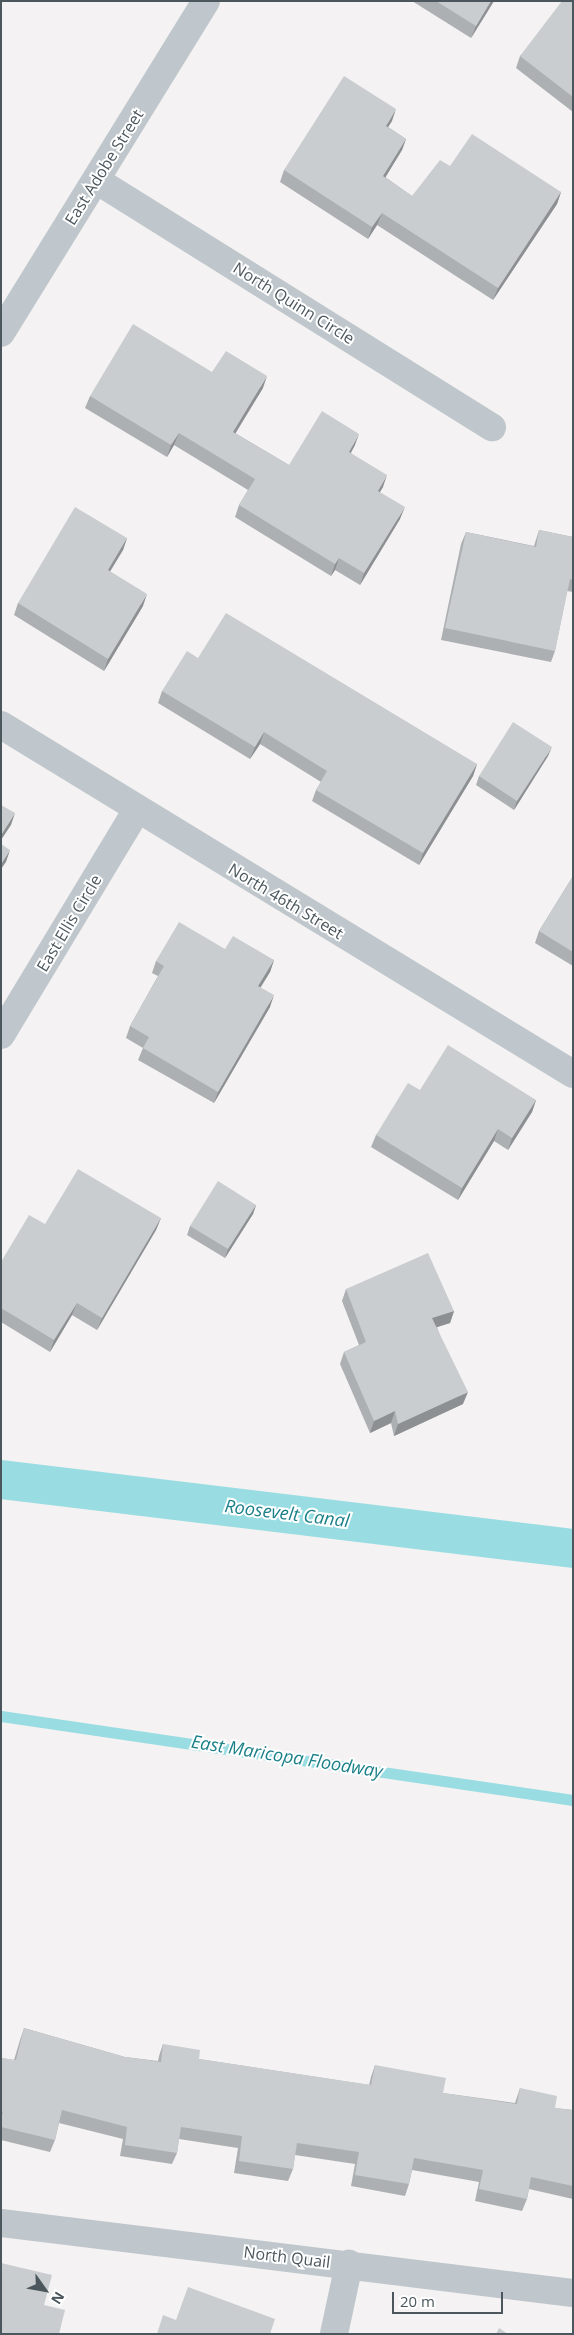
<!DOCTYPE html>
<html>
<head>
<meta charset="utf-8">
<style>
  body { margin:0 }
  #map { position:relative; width:574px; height:2335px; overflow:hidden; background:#f4f2f2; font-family:"Open Sans",sans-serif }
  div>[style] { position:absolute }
  .stream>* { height:11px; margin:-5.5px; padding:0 5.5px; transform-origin:5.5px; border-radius:5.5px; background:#99dde3 }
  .canal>* { height:39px; margin:-19.5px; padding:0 19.5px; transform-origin:19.5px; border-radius:19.5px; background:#99dde3 }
  .minor>* { height:28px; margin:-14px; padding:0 14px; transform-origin:14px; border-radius:14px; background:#bfc7cc }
  .tertiary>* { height:28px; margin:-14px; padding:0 14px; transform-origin:14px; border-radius:14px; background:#bfc7cc }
  .wall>* { inset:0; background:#adb0b3 }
  .shaded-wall>* { inset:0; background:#8d9092 }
  .building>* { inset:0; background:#c9cdd0 }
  span { translate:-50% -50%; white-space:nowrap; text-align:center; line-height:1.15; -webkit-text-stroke:4px #fff; paint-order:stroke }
  .street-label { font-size:16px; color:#4b575d }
  .water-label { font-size:18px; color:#1c8089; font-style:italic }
  .frame { position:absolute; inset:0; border:2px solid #4b575d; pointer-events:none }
  .north { position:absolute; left:20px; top:2265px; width:50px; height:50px; -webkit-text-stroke:4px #fff; paint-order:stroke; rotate:122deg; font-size:14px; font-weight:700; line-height:20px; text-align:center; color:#4b575d }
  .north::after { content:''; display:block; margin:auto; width:18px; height:22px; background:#4b575d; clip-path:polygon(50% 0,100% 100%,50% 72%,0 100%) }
  .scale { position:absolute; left:392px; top:2292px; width:111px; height:22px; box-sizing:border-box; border:2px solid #4b575d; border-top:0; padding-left:6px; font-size:15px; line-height:18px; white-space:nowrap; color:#4b575d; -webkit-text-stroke:4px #fff; paint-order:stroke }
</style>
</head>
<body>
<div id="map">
  <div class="stream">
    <i style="left:1px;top:1716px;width:578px;rotate:8.35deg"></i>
  </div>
  <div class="canal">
    <i style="left:1px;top:1479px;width:576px;rotate:6.88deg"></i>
  </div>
  <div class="minor">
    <i style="left:96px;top:180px;width:467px;rotate:32deg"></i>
    <i style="left:1px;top:725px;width:670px;rotate:31.39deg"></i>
    <i style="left:1px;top:1035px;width:262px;rotate:-58.9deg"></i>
    <i style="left:1px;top:2223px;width:576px;rotate:6.98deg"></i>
    <i style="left:334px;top:2334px;width:72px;rotate:-77.9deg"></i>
  </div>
  <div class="tertiary">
    <i style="left:1px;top:333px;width:390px;rotate:-58.3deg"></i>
  </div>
  <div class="wall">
    <i style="clip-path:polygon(412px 1px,494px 1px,471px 38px)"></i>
    <i style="clip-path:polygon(573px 1px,573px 112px,516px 68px,520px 56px)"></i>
    <i style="clip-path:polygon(392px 121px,388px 127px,406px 139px,402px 150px,385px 177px,412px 196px,450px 166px,561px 192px,557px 204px,493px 300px,377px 225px,368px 239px,280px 182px,284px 170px)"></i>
    <i style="clip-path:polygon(212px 372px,263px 388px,235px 433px,289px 465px,355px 445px,351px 453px,383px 487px,380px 492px,400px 519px,360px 585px,335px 570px,331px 576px,235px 517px,239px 505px,248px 490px,174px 445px,167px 457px,85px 408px,90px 396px)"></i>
    <i style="clip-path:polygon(539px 530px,573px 537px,573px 592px,567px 591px,555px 651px,551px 662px,441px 640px,461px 544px,466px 532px,534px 546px)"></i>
    <i style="clip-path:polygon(127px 538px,123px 550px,110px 572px,143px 606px,104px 671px,14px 615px,18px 603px)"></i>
    <i style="clip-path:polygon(198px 658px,477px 764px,473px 776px,419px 865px,312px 801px,316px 790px,321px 782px,260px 744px,250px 759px,158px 703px,162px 691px)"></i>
    <i style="clip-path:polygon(548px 756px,514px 810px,476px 785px,479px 776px)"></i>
    <i style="clip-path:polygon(573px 876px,573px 966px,535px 943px,539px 931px)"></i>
    <i style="clip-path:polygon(225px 949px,274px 960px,270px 972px,260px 988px,270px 1007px,214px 1103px,138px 1060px,143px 1048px,126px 1038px,130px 1026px,158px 976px,152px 973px,156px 961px)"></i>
    <i style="clip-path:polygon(420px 1090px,536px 1100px,532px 1112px,508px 1150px,494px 1141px,458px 1200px,371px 1147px,376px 1135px)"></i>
    <i style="clip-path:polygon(256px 1205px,253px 1214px,225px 1258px,187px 1235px,190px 1226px)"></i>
    <i style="clip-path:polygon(161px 1218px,156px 1230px,97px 1330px,72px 1315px,50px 1352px,1px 1322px,1px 1262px)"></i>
    <i style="clip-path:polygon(346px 1289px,454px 1311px,450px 1323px,437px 1327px,463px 1404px,394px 1436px,391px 1423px,370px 1433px,340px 1364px,344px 1352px,359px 1345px,342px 1301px)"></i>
    <i style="clip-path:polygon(24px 2028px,125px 2057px,158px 2061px,159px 2056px,163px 2044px,199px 2059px,369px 2085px,371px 2077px,375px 2065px,443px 2093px,515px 2103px,520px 2088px,555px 2108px,573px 2110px,573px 2199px,529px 2189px,527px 2199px,522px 2211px,475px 2201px,479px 2182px,412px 2170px,409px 2184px,405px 2196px,351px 2186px,355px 2164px,295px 2155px,293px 2169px,288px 2181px,234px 2173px,238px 2148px,179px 2139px,177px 2153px,172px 2164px,120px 2156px,123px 2139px,59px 2123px,55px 2140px,50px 2152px,1px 2140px,1px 2058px,14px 2060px,20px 2040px)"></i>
  </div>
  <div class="shaded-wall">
    <i style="clip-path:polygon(491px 1px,494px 1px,471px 38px,476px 26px)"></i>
    <i style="clip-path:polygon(396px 109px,392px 121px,381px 138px,386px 126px)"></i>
    <i style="clip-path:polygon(406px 139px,402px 150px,379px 188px,383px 176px)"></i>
    <i style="clip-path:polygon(561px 192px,557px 204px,493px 300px,498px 288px)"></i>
    <i style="clip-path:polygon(382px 213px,377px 225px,368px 239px,372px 227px)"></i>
    <i style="clip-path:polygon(267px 376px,263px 388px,229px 444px,233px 432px)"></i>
    <i style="clip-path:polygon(179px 433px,174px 445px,167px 457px,171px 445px)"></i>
    <i style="clip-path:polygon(359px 434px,355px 445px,344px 464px,349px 452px)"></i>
    <i style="clip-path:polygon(387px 475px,383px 487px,373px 503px,378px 491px)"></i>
    <i style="clip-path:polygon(405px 507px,400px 519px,360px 585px,364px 573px)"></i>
    <i style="clip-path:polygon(127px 538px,123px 550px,103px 582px,108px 570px)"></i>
    <i style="clip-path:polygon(339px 558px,335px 570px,331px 576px,335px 564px)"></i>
    <i style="clip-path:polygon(147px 594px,143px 606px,104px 671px,108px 659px)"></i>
    <i style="clip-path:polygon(264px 732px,260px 744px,250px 759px,255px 747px)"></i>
    <i style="clip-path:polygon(552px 747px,548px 756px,514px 810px,517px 801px)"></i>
    <i style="clip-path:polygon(477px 764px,473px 776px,419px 865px,423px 853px)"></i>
    <i style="clip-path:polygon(15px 813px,11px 825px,1px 840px,1px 835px)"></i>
    <i style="clip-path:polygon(10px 850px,6px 862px,1px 869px,1px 864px)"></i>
    <i style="clip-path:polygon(274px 960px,270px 972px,254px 998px,258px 986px)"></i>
    <i style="clip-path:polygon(274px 995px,270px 1007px,214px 1103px,218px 1092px)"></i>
    <i style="clip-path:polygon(536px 1100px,532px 1112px,508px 1150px,512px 1138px)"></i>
    <i style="clip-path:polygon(498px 1129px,494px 1141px,458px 1200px,462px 1188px)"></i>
    <i style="clip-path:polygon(256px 1205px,253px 1214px,225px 1258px,228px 1249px)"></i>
    <i style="clip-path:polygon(161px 1218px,156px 1230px,97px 1330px,102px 1318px)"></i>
    <i style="clip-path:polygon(77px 1303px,72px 1315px,50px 1352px,54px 1340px)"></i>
    <i style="clip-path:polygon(454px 1311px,450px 1323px,428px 1330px,432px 1318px)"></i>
    <i style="clip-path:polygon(468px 1392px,463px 1404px,394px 1436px,398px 1424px)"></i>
    <i style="clip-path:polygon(395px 1411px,391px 1423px,370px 1433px,374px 1421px)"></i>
  </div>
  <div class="building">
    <i style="clip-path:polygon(436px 1px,491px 1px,476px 26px)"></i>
    <i style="clip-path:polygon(562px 1px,573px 1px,573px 97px,520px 56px)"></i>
    <i style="clip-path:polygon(344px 76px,396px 109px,386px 126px,406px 139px,383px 176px,412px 196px,440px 160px,450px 166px,472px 134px,561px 192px,498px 288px,382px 213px,372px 227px,284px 170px)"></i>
    <i style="clip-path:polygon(133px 324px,212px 372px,226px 351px,267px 376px,233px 432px,289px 465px,322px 411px,359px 434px,349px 452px,387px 475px,378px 491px,405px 507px,364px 573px,339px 558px,335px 564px,239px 505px,255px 479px,179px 433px,171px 445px,90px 396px)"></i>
    <i style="clip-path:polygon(75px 507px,127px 538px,108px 570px,147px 594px,108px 659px,18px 603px)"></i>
    <i style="clip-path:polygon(539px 530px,573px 537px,573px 580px,570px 579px,555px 651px,445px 628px,466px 532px,536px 547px)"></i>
    <i style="clip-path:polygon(226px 613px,477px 764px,423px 853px,316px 790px,327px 771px,264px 732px,255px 747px,162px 691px,187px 651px,198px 658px)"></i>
    <i style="clip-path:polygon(513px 722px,552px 747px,517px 801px,479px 776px)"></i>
    <i style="clip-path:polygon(1px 805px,15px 813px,1px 835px)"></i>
    <i style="clip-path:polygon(1px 844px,10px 850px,1px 864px)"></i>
    <i style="clip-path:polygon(573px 876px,573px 952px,539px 931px)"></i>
    <i style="clip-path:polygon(179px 922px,225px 949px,233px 936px,274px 960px,258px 986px,274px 995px,218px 1092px,143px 1048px,149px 1037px,130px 1026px,164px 966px,156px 961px)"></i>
    <i style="clip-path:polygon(448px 1045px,536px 1100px,512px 1138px,498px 1129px,462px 1188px,376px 1135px,408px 1083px,420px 1090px)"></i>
    <i style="clip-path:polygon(78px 1169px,161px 1218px,102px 1318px,77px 1303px,54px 1340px,1px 1308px,1px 1262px,29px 1215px,45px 1224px)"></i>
    <i style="clip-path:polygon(218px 1181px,256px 1205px,228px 1249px,190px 1226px)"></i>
    <i style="clip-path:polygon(428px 1253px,454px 1311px,432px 1318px,468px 1392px,398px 1424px,395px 1411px,374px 1421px,344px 1352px,366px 1342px,346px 1289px)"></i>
    <i style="clip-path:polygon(24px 2028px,125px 2057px,161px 2062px,163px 2044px,200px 2050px,199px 2059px,371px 2085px,375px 2065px,446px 2078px,443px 2093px,517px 2104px,520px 2088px,557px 2096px,555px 2108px,573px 2110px,573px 2186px,531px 2177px,527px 2199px,479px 2189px,483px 2170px,414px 2158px,409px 2184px,355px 2175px,359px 2152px,297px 2143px,293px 2169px,239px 2161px,242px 2136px,181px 2127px,177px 2153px,125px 2145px,127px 2127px,62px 2110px,55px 2140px,1px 2127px,1px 2118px,3px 2112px,1px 2111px,1px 2058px,16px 2060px)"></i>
    <i style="clip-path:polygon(1px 2263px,52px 2275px,44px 2305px,65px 2310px,59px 2334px,1px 2334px)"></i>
    <i style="clip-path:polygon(188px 2287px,275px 2319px,270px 2334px,157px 2334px,163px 2315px,176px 2320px)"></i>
    <i style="clip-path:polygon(499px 2328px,508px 2334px,496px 2334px)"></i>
  </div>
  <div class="street-label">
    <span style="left:104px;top:167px;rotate:-58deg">East Adobe Street</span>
    <span style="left:294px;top:303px;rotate:32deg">North Quinn Circle</span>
    <span style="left:286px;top:901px;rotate:31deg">North 46th Street</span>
    <span style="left:69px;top:923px;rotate:-59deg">East Ellis Circle</span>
    <span style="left:287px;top:2257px;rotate:7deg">North Quail</span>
  </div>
  <div class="water-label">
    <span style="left:287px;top:1513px;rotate:7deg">Roosevelt Canal</span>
    <span style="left:287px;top:1756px;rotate:9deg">East Maricopa Floodway</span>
  </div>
  <div class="frame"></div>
  <div class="north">N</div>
  <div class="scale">20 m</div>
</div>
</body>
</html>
